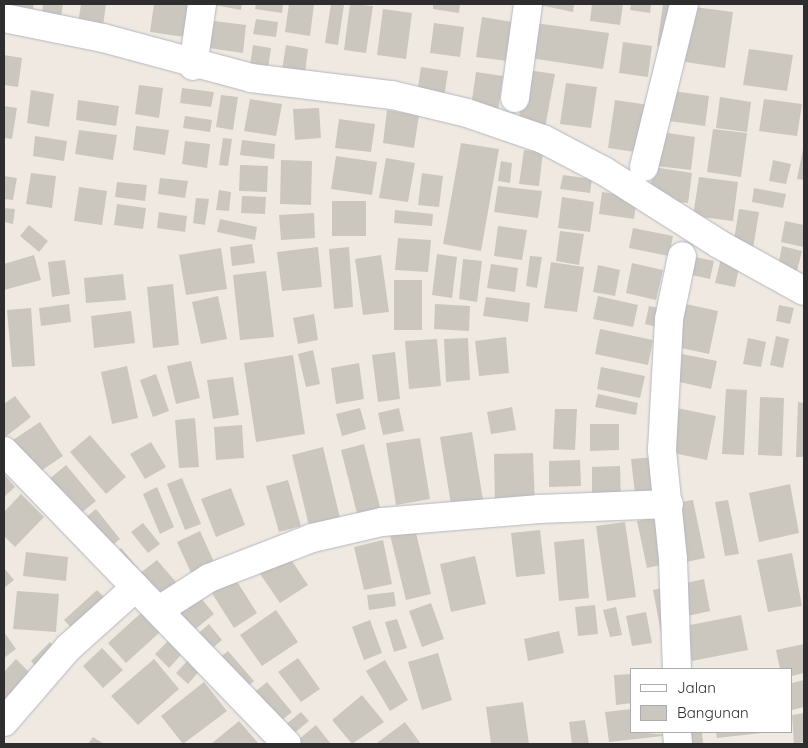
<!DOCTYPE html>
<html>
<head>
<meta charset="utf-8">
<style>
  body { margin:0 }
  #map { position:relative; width:808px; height:748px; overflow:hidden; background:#efe9e1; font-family:Quicksand,sans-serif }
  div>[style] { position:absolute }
  .building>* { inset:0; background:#cbc7bf }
  .roads { filter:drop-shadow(0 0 1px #b4b7c1) drop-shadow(0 0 1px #b4b7c1) }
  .minor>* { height:28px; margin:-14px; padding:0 14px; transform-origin:14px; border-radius:14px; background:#fff }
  span { translate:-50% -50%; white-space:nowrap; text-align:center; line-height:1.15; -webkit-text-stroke:4px #fff; paint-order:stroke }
  .frame { position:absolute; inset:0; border:5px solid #2e2e2e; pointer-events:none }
  .legend { position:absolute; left:630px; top:668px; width:162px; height:65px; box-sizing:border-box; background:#fff; border:1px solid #ababab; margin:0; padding:6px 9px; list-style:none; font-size:15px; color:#2e2e2e }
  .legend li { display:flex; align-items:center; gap:10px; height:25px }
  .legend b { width:25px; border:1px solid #ababab }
</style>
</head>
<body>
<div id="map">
  <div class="building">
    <i style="clip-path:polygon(6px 4px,34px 4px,33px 9px)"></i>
    <i style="clip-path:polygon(43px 4px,63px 4px,61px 17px,42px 14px)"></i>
    <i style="clip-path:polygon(81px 4px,106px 4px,102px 33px,77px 30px)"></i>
    <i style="clip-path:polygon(154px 4px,190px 4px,185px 37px,150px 32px)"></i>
    <i style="clip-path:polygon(209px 4px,242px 4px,241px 10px)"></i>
    <i style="clip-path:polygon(256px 4px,283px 4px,282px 13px,255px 9px)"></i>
    <i style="clip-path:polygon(289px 4px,314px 4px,310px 36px,285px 32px)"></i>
    <i style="clip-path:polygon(331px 4px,344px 5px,338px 45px,325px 43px)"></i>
    <i style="clip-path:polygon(350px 4px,373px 6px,366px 53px,344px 50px)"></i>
    <i style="clip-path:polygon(433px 4px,460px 4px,459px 13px,433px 9px)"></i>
    <i style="clip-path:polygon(535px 4px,574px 4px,573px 12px)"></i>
    <i style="clip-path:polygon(592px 4px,623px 4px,620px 25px,590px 21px)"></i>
    <i style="clip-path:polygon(631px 4px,651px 4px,650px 13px,630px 10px)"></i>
    <i style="clip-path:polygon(663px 4px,679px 4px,672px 49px,657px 46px)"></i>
    <i style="clip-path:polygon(687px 6px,733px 12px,725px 68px,679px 61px)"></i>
    <i style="clip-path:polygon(383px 9px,412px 13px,406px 59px,377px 55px)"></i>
    <i style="clip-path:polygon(482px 17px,513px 22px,507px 61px,476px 57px)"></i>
    <i style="clip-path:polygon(256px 19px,278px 22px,276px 37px,253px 34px)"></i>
    <i style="clip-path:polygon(206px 20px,246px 25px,243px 53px,202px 47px)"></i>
    <i style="clip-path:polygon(434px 23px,464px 27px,460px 57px,430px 53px)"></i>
    <i style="clip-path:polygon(535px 23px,609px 33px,603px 69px,530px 58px)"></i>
    <i style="clip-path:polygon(623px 42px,652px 46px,648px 77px,619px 73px)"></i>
    <i style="clip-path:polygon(253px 45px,271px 48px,267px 75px,249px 72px)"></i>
    <i style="clip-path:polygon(286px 45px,308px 49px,305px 73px,282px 70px)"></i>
    <i style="clip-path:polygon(749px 49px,793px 55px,787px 91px,743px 85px)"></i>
    <i style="clip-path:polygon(4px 55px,22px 58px,18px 87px,4px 85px)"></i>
    <i style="clip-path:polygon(421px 67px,448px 71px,444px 98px,417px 94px)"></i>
    <i style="clip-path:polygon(521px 69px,555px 74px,544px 133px,519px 130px)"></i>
    <i style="clip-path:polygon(476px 72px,503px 76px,498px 111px,471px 107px)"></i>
    <i style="clip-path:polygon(566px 83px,597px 87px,591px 128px,560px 124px)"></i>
    <i style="clip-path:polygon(139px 85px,163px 88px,159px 118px,135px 114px)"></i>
    <i style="clip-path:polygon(182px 88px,214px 92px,211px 107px,180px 103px)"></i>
    <i style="clip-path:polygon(31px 90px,54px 94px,49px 127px,27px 123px)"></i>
    <i style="clip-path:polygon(673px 91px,709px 96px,705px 126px,669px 121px)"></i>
    <i style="clip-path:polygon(221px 95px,238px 97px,233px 130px,216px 127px)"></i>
    <i style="clip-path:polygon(720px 97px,751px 102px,747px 132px,716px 128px)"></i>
    <i style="clip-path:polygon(250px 99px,282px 104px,276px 136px,244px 131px)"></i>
    <i style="clip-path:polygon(764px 99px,802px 104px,797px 136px,759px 131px)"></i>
    <i style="clip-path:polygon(78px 100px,119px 106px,116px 126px,76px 120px)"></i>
    <i style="clip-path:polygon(615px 100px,649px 105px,642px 153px,608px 148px)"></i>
    <i style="clip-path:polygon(4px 106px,17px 108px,12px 139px,4px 138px)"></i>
    <i style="clip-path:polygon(319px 108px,321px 138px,295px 140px,293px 109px)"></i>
    <i style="clip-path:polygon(387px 110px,419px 115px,414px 148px,383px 143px)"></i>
    <i style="clip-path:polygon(185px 116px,212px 120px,210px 132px,183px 128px)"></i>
    <i style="clip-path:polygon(339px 119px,375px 124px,371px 152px,335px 148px)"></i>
    <i style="clip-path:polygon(136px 126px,169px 130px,165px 155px,133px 150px)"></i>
    <i style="clip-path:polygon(713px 129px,747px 133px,741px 177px,707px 172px)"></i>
    <i style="clip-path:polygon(79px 130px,117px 135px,113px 160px,75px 154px)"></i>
    <i style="clip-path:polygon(661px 132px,695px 137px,691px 170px,656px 166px)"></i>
    <i style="clip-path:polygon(35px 136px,67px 141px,64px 161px,33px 156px)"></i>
    <i style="clip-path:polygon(223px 138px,232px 139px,228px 166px,219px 165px)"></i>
    <i style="clip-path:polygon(242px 140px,275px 144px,274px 159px,240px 155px)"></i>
    <i style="clip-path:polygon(185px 141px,210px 144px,207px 168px,182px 164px)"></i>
    <i style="clip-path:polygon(461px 143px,499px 149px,481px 251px,443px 244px)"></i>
    <i style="clip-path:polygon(803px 149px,804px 149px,804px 180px,797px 179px)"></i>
    <i style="clip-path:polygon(524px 150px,543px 152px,539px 186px,519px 184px)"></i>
    <i style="clip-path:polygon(336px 156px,377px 162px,372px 195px,331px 189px)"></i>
    <i style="clip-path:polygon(386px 158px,415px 163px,408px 202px,379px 198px)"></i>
    <i style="clip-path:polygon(281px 160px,312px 161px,311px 205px,280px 204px)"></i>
    <i style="clip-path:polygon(773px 160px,791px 164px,786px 184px,769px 181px)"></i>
    <i style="clip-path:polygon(501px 161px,512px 163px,510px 183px,498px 181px)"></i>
    <i style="clip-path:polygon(240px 165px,268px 166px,267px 192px,239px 191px)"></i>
    <i style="clip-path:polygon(653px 167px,692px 173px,688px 203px,649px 198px)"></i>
    <i style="clip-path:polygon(31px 173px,56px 176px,52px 208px,26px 204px)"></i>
    <i style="clip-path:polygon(422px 173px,443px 176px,439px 207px,418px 205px)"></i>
    <i style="clip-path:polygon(563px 175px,592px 179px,590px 193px,560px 189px)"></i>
    <i style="clip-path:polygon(4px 176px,17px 178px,13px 200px,4px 199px)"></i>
    <i style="clip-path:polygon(699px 177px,738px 182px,733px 221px,693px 216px)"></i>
    <i style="clip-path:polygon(160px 178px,188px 181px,185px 198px,158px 194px)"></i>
    <i style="clip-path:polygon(117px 182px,147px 185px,145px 201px,115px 197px)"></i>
    <i style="clip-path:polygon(498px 186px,542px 191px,538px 218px,494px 212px)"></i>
    <i style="clip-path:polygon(79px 187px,107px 191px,102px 225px,74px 221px)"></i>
    <i style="clip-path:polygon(754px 188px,786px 194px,783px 208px,752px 202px)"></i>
    <i style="clip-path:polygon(219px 190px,231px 192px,229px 211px,216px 210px)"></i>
    <i style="clip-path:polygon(602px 192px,637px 197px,634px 219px,599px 214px)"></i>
    <i style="clip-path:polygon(242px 196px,266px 197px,265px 214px,241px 213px)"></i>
    <i style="clip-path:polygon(562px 197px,594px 202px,590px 232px,558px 228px)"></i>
    <i style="clip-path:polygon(196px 198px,209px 199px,205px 225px,193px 223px)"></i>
    <i style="clip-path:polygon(332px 201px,366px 201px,366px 236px,332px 236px)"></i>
    <i style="clip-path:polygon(117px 204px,146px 208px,143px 229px,114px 225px)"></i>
    <i style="clip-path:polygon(4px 208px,15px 209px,13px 224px,4px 222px)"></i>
    <i style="clip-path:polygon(739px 209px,759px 212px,753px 249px,733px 246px)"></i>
    <i style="clip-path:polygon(395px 210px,433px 214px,432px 226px,394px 223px)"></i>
    <i style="clip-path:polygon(159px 212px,187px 216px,185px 232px,157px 228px)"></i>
    <i style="clip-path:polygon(314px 213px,315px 238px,281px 240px,279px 215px)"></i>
    <i style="clip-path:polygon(220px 219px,257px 227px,255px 240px,217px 232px)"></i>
    <i style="clip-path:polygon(785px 221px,804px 225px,803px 247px,781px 242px)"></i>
    <i style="clip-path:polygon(29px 225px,48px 241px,39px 252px,20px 236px)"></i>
    <i style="clip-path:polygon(498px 226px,527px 230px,522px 260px,494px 256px)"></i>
    <i style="clip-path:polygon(633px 228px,673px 236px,669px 256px,629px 248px)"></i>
    <i style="clip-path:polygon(560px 231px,584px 234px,579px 265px,556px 261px)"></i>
    <i style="clip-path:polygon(398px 238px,431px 240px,428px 272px,395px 270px)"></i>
    <i style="clip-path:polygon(252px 244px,255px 263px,232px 266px,230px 247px)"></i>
    <i style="clip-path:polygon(782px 246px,802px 251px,796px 275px,777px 271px)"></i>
    <i style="clip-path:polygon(318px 247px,322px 287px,282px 291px,277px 252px)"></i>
    <i style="clip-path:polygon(349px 247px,353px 307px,334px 309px,329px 249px)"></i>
    <i style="clip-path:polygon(221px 248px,227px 289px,186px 295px,179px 255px)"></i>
    <i style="clip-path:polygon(437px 254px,457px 257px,452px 298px,432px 295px)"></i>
    <i style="clip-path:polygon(34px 255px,41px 280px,4px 290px,4px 264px)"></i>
    <i style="clip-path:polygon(381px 255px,389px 312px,363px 315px,355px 259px)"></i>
    <i style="clip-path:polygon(530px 256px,542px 257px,537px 288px,526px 286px)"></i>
    <i style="clip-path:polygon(691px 256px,714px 261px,710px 279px,687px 274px)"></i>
    <i style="clip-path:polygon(463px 259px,482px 261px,477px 302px,459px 299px)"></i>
    <i style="clip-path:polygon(721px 259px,740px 263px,735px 287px,715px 283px)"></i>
    <i style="clip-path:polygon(65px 260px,70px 294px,52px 297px,48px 262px)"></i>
    <i style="clip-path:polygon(551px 262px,584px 267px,577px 312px,544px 308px)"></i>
    <i style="clip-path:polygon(632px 263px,663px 270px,656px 300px,626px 293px)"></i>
    <i style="clip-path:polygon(491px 264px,518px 268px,515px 292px,487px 288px)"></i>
    <i style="clip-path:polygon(598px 265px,620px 270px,615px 296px,593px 292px)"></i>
    <i style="clip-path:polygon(266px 271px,274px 337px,240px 340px,233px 275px)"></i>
    <i style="clip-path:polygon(123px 274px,126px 300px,86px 303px,84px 278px)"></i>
    <i style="clip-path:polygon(394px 280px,422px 280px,422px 330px,394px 330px)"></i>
    <i style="clip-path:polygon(173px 284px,179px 345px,153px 348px,147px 287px)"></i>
    <i style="clip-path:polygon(218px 296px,227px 339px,201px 344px,192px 302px)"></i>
    <i style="clip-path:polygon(598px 296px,638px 305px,633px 327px,593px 319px)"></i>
    <i style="clip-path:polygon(486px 297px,530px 303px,528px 322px,483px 316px)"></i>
    <i style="clip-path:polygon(681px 303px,718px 311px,709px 354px,672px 346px)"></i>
    <i style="clip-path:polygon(69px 304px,71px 322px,41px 326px,39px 308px)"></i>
    <i style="clip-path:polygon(435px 304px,470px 306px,469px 331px,434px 329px)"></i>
    <i style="clip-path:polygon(779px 305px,794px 308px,790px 324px,776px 321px)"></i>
    <i style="clip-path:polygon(649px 306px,668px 310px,665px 329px,645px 324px)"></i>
    <i style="clip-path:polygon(31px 308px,35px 366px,12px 367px,7px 310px)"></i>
    <i style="clip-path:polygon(131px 311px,135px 343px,94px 348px,91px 316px)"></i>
    <i style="clip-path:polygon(314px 314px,318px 340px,298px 344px,293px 318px)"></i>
    <i style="clip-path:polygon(600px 329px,653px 340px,648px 365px,595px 354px)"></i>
    <i style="clip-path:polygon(776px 336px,789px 339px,783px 368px,770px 365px)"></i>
    <i style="clip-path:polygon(506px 337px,509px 373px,479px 376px,475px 341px)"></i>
    <i style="clip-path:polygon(468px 338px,470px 380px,446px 382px,444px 339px)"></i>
    <i style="clip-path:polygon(748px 338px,766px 342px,761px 367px,743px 364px)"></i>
    <i style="clip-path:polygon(437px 339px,441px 386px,409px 389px,405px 341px)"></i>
    <i style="clip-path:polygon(313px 350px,320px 384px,306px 387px,298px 354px)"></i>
    <i style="clip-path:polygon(395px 352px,400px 399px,378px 402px,372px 355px)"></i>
    <i style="clip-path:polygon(672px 352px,717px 361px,711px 389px,666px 379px)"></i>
    <i style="clip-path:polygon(293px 355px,305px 434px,256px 442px,244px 363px)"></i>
    <i style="clip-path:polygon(191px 361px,200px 398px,176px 404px,167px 366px)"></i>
    <i style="clip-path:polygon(359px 363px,364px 399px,336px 404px,331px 368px)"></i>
    <i style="clip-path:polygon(127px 366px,138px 418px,112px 424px,101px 372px)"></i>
    <i style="clip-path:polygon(601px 367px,645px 376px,640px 398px,597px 389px)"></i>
    <i style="clip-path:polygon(156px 374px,169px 411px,153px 417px,140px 380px)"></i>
    <i style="clip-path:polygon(233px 377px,239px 415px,213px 419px,207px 380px)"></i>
    <i style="clip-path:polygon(726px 389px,747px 390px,744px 455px,722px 454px)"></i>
    <i style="clip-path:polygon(598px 394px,638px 403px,636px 415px,595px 407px)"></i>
    <i style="clip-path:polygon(15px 396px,31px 417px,4px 438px,4px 404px)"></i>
    <i style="clip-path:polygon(760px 397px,784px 398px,782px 456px,758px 455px)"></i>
    <i style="clip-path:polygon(798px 402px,804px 403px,804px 457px,796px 457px)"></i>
    <i style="clip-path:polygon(512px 407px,516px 430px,491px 434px,487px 412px)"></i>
    <i style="clip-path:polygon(672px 407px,716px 416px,707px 460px,663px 451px)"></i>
    <i style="clip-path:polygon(360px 408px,366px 429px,342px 436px,336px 414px)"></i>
    <i style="clip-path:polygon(399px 408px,404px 431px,383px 435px,378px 413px)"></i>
    <i style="clip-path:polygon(555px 409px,577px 409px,575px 450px,553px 449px)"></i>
    <i style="clip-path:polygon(195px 418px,199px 467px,179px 468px,175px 420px)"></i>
    <i style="clip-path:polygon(40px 422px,63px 456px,35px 475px,13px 440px)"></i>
    <i style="clip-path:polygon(590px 424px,619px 424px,619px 450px,590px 451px)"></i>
    <i style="clip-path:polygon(242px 425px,244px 458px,216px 460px,214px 427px)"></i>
    <i style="clip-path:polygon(472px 432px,483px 500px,451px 505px,440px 437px)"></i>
    <i style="clip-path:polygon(90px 435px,126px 477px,106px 494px,70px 452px)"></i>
    <i style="clip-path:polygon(420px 438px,430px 499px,396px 505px,386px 443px)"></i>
    <i style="clip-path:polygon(151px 442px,166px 467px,145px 479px,130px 454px)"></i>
    <i style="clip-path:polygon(364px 444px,381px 511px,358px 517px,341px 450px)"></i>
    <i style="clip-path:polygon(323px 447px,340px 518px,309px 526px,292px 455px)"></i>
    <i style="clip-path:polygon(533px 453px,535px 506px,495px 507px,494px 454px)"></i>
    <i style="clip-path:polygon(657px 457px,661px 500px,636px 502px,631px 459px)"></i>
    <i style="clip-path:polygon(580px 460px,581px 486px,549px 487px,549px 461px)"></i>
    <i style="clip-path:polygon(66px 465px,96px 501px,76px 517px,47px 481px)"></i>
    <i style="clip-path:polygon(620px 466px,621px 503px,592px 504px,592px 467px)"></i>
    <i style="clip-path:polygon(4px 474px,15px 487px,4px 497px)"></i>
    <i style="clip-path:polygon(182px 478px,201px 524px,185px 530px,167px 484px)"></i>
    <i style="clip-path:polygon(288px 480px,301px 526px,279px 532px,266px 486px)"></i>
    <i style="clip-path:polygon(790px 484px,799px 533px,759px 542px,749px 493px)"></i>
    <i style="clip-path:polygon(157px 487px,174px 527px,160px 534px,143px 494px)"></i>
    <i style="clip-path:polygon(231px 488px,245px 525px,216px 537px,201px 499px)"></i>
    <i style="clip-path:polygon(21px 494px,44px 517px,15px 547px,4px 536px,4px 512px)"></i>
    <i style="clip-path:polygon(693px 500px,705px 558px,686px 562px,675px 503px)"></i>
    <i style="clip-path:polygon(728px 500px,739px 554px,725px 556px,715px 502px)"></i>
    <i style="clip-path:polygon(96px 509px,120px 539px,107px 550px,83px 520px)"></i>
    <i style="clip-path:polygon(660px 516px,669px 563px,647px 568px,637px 521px)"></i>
    <i style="clip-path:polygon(625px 522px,636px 597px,607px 601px,596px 526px)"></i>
    <i style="clip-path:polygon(143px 523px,160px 544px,148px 553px,131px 532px)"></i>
    <i style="clip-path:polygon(415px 529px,431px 594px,406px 600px,390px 535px)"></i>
    <i style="clip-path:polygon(540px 530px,545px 574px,516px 577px,511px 533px)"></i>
    <i style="clip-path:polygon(200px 531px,215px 564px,192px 575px,177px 542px)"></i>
    <i style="clip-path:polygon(584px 539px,589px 598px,559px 601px,554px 542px)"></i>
    <i style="clip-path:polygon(383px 540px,392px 584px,364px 590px,354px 547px)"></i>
    <i style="clip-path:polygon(121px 548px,138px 568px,128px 576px,112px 556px)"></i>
    <i style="clip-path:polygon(26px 552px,68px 557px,66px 581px,23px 576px)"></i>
    <i style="clip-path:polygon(286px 552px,308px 585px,280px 603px,258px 571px)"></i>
    <i style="clip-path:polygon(792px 553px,802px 606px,768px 612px,757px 560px)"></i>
    <i style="clip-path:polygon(475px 556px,486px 604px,451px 612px,440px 564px)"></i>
    <i style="clip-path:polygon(157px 560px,182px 589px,164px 604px,139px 574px)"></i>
    <i style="clip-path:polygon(4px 568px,14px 580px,4px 588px)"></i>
    <i style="clip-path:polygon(231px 572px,257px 613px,234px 628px,208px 587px)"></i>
    <i style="clip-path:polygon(704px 579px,710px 611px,683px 617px,677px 585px)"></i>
    <i style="clip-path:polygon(666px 587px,662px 638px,653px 590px)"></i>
    <i style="clip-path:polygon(97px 590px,110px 603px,77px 634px,64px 620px)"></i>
    <i style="clip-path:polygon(17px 591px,59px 594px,56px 632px,13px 629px)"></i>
    <i style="clip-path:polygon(196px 592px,214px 614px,187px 636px,169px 614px)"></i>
    <i style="clip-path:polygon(394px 592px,396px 606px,369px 610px,367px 595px)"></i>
    <i style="clip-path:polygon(431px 603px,444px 639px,422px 647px,409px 611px)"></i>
    <i style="clip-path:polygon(595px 605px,598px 634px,578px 636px,575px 607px)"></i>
    <i style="clip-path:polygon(616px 607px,622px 635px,610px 637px,603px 610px)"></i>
    <i style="clip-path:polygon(276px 610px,298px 642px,262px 666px,240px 635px)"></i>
    <i style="clip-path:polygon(646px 612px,652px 643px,632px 646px,626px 616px)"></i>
    <i style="clip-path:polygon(141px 613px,159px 633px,126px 663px,108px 643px)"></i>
    <i style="clip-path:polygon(741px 615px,748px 650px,692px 661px,685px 626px)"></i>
    <i style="clip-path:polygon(397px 619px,407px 648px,394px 652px,385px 622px)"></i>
    <i style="clip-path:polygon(370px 620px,382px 653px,364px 660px,352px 627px)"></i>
    <i style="clip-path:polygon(209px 624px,222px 640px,207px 653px,194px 637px)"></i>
    <i style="clip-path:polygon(559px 631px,564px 653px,528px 661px,524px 639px)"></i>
    <i style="clip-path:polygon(4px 632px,16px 649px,4px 658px)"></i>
    <i style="clip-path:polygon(168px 641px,181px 655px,169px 668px,155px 654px)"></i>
    <i style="clip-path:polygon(50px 642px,60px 652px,40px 671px,31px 661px)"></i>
    <i style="clip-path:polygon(804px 644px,804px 673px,792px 676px,792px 669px,780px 669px,776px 650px)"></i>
    <i style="clip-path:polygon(102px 648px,123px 670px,103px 688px,83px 666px)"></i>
    <i style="clip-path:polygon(228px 651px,254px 681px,239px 693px,214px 662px)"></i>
    <i style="clip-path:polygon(438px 653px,452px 700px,422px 710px,408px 662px)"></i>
    <i style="clip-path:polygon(190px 658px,202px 668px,188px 684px,176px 673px)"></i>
    <i style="clip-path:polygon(298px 658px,320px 689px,301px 702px,278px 672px)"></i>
    <i style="clip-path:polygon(16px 659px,36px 679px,11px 705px,4px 698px,4px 672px)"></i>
    <i style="clip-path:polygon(154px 659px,179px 689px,138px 725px,111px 696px)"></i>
    <i style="clip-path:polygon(385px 660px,408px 700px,390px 711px,366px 671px)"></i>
    <i style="clip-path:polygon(632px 674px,632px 703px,616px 705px,614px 675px)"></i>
    <i style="clip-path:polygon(804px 680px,804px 707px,792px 710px,792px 683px)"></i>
    <i style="clip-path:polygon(204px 682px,227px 711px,183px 744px,161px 716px)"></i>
    <i style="clip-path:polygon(267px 682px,292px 712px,276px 725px,251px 695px)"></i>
    <i style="clip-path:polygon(362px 695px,384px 722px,352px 744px,332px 720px)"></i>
    <i style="clip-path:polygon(523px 702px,529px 744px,491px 744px,486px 707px)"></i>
    <i style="clip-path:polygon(632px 709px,632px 732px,672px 735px,609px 742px,605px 712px)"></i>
    <i style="clip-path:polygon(301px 712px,309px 721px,287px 739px,279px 730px)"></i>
    <i style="clip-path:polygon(804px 713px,804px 742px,794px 744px,792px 715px)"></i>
    <i style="clip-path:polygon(585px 720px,589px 744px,572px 744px,569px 722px)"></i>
    <i style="clip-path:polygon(239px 721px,259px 744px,211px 744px)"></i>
    <i style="clip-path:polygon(405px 722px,421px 744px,379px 744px,377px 743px)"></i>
    <i style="clip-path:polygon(316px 725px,331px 744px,301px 744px,298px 740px)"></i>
    <i style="clip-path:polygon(684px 732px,702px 732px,703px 744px,685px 744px)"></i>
    <i style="clip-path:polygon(716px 732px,762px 732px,762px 733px,717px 738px)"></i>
    <i style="clip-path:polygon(93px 737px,104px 744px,88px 744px)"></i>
  </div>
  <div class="roads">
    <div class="minor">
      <i style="left:4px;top:18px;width:101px;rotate:11.4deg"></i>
      <i style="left:103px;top:38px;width:153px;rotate:15.1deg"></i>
      <i style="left:251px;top:78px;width:142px;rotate:6.9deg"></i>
      <i style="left:392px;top:95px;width:77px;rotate:13.5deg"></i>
      <i style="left:467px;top:113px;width:80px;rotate:18.9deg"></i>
      <i style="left:543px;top:139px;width:69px;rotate:27.7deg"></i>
      <i style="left:604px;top:171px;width:136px;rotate:32.4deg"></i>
      <i style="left:719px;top:244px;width:97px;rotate:28.9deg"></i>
      <i style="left:193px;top:66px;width:63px;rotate:-81.7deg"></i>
      <i style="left:515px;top:98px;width:95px;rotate:-82.1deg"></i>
      <i style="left:644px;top:167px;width:168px;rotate:-76.2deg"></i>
      <i style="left:4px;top:451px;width:407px;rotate:46deg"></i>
      <i style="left:159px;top:610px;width:59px;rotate:-32.6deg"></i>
      <i style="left:209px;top:578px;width:110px;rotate:-21.2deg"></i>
      <i style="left:312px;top:538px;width:72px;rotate:-12.9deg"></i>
      <i style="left:382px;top:522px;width:158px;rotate:-4.7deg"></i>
      <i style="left:539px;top:509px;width:130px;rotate:-2.2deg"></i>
      <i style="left:677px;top:669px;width:110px;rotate:-92.1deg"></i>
      <i style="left:673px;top:559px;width:110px;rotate:-95.8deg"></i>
      <i style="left:662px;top:450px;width:131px;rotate:-86.9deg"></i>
      <i style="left:669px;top:319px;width:64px;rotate:-78.3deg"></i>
      <i style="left:4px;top:722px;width:98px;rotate:-49.1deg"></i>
      <i style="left:68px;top:648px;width:91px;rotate:-41.9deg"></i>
      <i style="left:677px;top:732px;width:12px;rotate:85deg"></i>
    </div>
  </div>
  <div class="frame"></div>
  <ul class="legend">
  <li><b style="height:6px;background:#fff"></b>Jalan</li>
  <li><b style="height:14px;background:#cbc7bf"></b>Bangunan</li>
  </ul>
</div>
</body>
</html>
